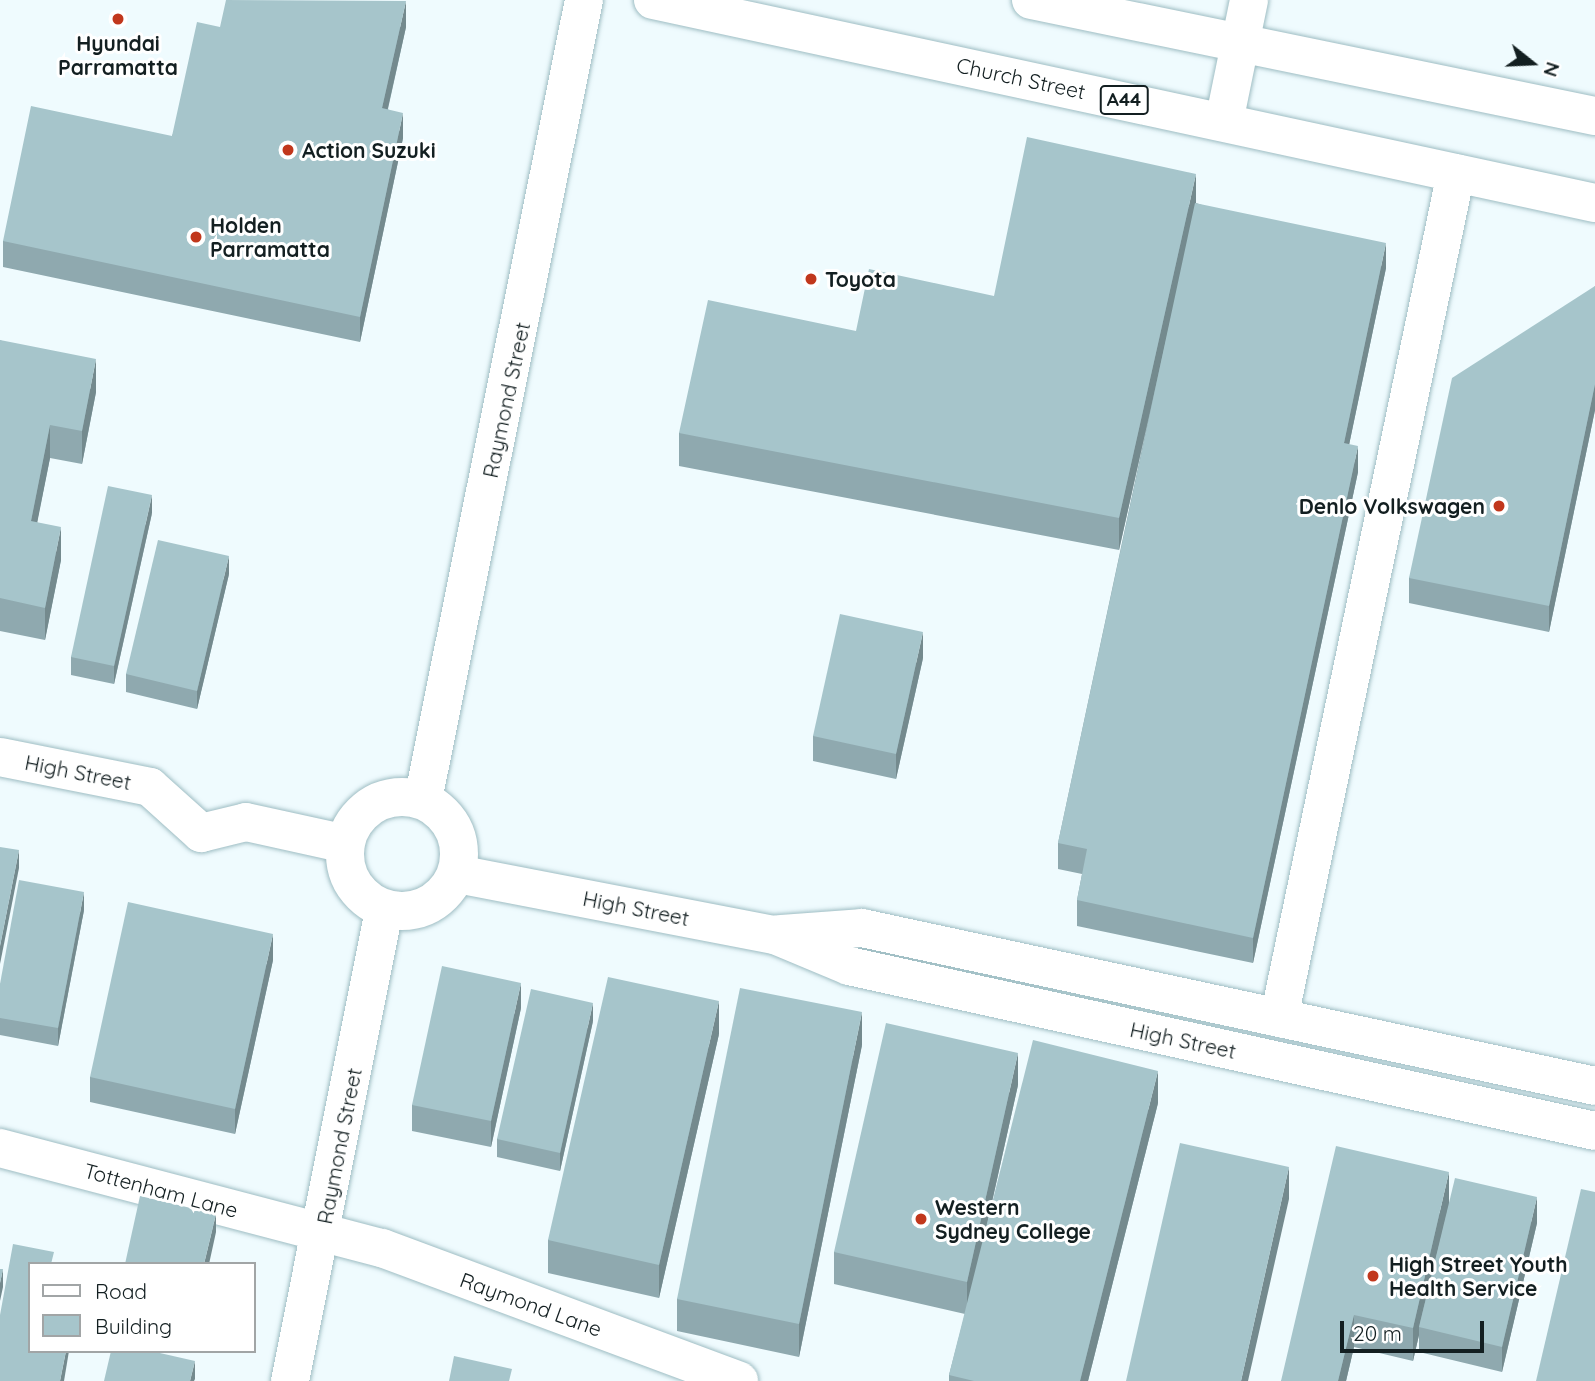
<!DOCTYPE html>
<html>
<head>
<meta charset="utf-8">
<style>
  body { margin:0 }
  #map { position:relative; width:1595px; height:1381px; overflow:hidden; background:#effbfe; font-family:Quicksand,sans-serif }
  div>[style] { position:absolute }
  .roads { filter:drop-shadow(0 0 2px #9ebdc3) drop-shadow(0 0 2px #9ebdc3) }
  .minor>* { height:38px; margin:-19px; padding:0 19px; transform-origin:19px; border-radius:19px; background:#fff }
  .major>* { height:38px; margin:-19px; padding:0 19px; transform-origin:19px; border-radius:19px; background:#fff }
  .major>.ring { margin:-19px; padding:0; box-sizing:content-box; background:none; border:38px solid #fff; border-radius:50% }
  .highway>* { height:38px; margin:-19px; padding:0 19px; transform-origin:19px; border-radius:19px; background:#fff }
  .wall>* { inset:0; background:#8fa9af }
  .shaded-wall>* { inset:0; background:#748a8e }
  .building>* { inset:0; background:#a6c5cb }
  .dots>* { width:19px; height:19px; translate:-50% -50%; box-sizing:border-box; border:4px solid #fff; border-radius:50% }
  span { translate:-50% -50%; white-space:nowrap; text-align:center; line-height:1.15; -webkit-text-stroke:6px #fff; paint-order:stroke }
  .shield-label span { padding:2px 5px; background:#fff; border:2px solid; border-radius:5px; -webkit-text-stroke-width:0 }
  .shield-label { font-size:19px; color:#131f21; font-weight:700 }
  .poi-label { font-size:21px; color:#131f21; font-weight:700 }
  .left { translate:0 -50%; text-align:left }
  .right { translate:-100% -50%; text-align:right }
  .street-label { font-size:21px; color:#131f21 }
  .legend { position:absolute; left:28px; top:1262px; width:228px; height:91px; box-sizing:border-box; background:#fff; border:2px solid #a1a5a6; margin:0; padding:9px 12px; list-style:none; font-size:21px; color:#131f21 }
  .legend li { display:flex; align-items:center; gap:14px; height:35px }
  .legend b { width:35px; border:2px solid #a1a5a6 }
  .north { position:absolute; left:1497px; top:28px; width:70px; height:70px; -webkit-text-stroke:5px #fff; paint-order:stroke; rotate:108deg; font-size:19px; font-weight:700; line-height:28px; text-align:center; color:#131f21 }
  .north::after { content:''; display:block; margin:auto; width:24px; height:32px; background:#131f21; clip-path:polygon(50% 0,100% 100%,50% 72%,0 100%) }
  .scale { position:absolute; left:1340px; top:1321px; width:144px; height:32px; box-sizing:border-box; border:4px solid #131f21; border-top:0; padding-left:9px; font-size:21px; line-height:24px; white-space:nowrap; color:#131f21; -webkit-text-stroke:5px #fff; paint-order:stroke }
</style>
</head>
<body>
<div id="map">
  <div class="roads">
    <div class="minor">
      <i style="left:1224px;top:122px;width:125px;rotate:-78.4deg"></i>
      <i style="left:0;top:757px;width:153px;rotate:11.3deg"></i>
      <i style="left:150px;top:787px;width:69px;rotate:42deg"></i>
      <i style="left:201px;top:833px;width:46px;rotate:-13.7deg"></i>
      <i style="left:246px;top:822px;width:102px;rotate:12.4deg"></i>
      <i style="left:457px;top:874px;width:324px;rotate:10.9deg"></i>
      <i style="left:775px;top:935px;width:80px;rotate:22.7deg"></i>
      <i style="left:849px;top:966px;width:764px;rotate:12.47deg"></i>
      <i style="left:780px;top:934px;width:82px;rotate:-4.2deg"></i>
      <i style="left:862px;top:928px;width:750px;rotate:12.16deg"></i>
      <i style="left:1279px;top:1018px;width:863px;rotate:-78.17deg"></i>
      <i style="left:0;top:1148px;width:395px;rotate:14.7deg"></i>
      <i style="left:382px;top:1248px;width:381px;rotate:20.4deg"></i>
    </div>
    <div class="major">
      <i class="ring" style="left:345px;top:797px;width:76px;height:76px"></i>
      <i style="left:423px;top:800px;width:816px;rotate:-78.62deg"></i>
      <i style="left:290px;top:1381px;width:480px;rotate:-78.7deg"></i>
    </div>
    <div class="highway">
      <i style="left:653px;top:0;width:964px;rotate:12.16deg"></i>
      <i style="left:1031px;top:0;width:576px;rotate:11.62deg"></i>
    </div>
  </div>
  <div class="wall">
    <i style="clip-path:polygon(220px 27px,406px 27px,388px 109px,403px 138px,360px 342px,3px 267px,3px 241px,172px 136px)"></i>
    <i style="clip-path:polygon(1196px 203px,1386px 268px,1349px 445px,1358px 472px,1253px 963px,1077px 926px,1077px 900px,1082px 874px,1058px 869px,1058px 843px,1149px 416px,1119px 550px,679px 466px,679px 433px,856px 331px,994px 296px)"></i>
    <i style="clip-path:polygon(1595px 286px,1595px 410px,1549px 632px,1409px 603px,1409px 578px)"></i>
    <i style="clip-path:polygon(0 340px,96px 392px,82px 464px,50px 458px,37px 522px,61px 560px,45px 640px,0 631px)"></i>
    <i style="clip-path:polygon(152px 513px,114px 684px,71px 675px,71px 657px)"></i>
    <i style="clip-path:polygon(229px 574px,197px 709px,126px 692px,126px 674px)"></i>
    <i style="clip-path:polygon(923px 658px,896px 779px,813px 761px,813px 736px)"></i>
    <i style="clip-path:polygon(84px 910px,58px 1046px,0 1035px,0 984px)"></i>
    <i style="clip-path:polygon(273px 960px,235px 1134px,90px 1102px,90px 1077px)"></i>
    <i style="clip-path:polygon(521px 1008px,491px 1147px,412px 1131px,412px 1105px)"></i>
    <i style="clip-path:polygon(593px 1021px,560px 1171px,497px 1157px,497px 1139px)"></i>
    <i style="clip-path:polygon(719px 1034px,659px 1298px,548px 1273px,548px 1240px)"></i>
    <i style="clip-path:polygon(862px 1045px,799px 1357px,677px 1331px,677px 1299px)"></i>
    <i style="clip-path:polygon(1018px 1085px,988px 1220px,1158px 1103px,1088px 1381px,949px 1381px,949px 1375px,965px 1314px,834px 1284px,834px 1252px)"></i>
    <i style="clip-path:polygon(1449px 1203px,1537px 1223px,1502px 1372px,1419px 1352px,1419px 1335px,1413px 1361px,1354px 1347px,1346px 1381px,1281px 1381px)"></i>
  </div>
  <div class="shaded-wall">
    <i style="clip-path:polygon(406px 1px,406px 27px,382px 134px,382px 108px)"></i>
    <i style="clip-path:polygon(403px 113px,403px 138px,360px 342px,360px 317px)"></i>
    <i style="clip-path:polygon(1196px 174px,1196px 206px,1119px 550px,1119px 518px)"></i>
    <i style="clip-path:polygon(1386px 243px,1386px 268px,1344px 469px,1344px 443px)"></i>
    <i style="clip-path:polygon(96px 359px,96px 392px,82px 464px,82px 431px)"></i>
    <i style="clip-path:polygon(1595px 384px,1595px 410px,1549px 632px,1549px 606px)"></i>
    <i style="clip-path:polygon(50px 425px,50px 458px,31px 554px,31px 521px)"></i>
    <i style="clip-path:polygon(1358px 446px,1358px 472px,1253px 963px,1253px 938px)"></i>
    <i style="clip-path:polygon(152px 495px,152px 513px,114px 684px,114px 666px)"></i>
    <i style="clip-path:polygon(61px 527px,61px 560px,45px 640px,45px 608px)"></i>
    <i style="clip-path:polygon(229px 556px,229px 574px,197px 709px,197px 691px)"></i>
    <i style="clip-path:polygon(923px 632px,923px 658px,896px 779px,896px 754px)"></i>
    <i style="clip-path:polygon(19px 850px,19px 868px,0 964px,0 946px)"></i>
    <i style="clip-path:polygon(84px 892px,84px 910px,58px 1046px,58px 1028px)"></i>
    <i style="clip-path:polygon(273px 934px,273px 960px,235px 1134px,235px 1109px)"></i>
    <i style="clip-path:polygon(521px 983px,521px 1008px,491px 1147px,491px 1121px)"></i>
    <i style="clip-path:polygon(719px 1001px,719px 1034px,659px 1298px,659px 1265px)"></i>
    <i style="clip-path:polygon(593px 1003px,593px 1021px,560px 1171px,560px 1153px)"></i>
    <i style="clip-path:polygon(862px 1012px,862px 1045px,799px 1357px,799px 1324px)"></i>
    <i style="clip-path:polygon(1018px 1053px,1018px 1085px,967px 1314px,967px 1282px)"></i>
    <i style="clip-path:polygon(1158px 1071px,1158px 1103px,1088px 1381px,1080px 1381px)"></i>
    <i style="clip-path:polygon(1289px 1167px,1289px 1199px,1248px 1381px,1241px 1381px)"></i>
    <i style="clip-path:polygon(1449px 1172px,1449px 1205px,1419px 1327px,1419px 1335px,1413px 1361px,1413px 1328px)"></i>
    <i style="clip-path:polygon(1537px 1197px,1537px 1223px,1502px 1372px,1502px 1347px)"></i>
    <i style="clip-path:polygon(216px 1214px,216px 1232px,209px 1264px,204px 1264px)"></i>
    <i style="clip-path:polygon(3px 1269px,3px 1287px,0 1301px,0 1283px)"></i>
    <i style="clip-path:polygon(1354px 1315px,1354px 1347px,1346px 1381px,1338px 1381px)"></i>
    <i style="clip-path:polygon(66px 1351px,69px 1351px,64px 1381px,60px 1381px)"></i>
    <i style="clip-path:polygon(195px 1361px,195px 1379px,194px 1381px,190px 1381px)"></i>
  </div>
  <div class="building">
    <i style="clip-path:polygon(226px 0,406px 1px,382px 108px,403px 113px,360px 317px,3px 241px,31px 106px,172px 136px,197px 22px,220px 27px)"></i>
    <i style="clip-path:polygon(1027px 137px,1196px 174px,1119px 518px,679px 433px,708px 300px,856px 331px,869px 269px,994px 296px)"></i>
    <i style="clip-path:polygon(1195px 203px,1386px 243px,1344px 443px,1358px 446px,1253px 938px,1077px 900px,1087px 849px,1058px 843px)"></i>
    <i style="clip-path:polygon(1595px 286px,1595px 384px,1549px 606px,1409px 578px,1452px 378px)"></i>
    <i style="clip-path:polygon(0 340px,96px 359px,82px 431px,50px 425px,31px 521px,61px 527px,45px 608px,0 598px)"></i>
    <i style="clip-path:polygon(108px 486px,152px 495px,114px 666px,71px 657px)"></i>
    <i style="clip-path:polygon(158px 540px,229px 556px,197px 691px,126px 674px)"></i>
    <i style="clip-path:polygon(840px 614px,923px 632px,896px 754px,813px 736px)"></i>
    <i style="clip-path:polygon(0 847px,19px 850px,0 946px)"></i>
    <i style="clip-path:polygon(19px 880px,84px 892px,58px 1028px,0 1018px,0 984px)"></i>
    <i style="clip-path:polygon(128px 902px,273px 934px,235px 1109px,90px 1077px)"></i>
    <i style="clip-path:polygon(442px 966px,521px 983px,491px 1121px,412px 1105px)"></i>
    <i style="clip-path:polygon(608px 977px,719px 1001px,659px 1265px,548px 1240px)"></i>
    <i style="clip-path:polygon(740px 988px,862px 1012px,799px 1324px,677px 1299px)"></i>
    <i style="clip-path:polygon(531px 989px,593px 1003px,560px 1153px,497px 1139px)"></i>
    <i style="clip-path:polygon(886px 1023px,1018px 1053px,967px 1282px,834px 1252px)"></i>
    <i style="clip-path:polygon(1033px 1040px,1158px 1071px,1080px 1381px,974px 1381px,949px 1375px)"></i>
    <i style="clip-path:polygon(1180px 1143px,1289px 1167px,1241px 1381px,1126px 1381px)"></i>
    <i style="clip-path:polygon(1336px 1146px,1449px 1172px,1413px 1328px,1354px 1315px,1338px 1381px,1281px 1381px)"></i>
    <i style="clip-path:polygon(1455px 1178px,1537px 1197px,1502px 1347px,1419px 1327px)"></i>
    <i style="clip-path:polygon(1581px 1189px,1595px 1192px,1595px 1381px,1536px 1381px)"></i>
    <i style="clip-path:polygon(140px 1196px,216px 1214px,204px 1264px,125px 1264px)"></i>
    <i style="clip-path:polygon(13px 1244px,54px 1252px,51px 1264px,30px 1264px,30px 1351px,66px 1351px,60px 1381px,0 1381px,0 1315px)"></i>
    <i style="clip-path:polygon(0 1269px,3px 1269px,0 1283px)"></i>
    <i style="clip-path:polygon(111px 1351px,151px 1351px,195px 1361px,190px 1381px,104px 1381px)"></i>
    <i style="clip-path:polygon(454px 1356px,512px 1369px,509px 1381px,449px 1381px)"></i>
  </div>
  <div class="dots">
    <i style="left:118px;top:19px;background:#c1371c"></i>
    <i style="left:288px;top:150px;background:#c1371c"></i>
    <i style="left:196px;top:237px;background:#c1371c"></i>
    <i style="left:811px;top:279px;background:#c1371c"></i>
    <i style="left:1499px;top:506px;background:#c1371c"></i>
    <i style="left:921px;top:1219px;background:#c1371c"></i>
    <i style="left:1373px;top:1276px;background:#c1371c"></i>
  </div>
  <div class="shield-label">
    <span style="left:1124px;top:100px">A44</span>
  </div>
  <div class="poi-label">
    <span style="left:118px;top:55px">Hyundai<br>Parramatta</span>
    <span class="left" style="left:302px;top:150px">Action Suzuki</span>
    <span class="left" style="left:210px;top:237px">Holden<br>Parramatta</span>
    <span class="left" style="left:825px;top:279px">Toyota</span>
    <span class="right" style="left:1485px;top:506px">Denlo Volkswagen</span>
    <span class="left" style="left:935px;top:1219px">Western<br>Sydney College</span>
    <span class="left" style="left:1389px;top:1276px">High Street Youth<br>Health Service</span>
  </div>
  <div class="street-label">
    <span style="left:1021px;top:78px;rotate:12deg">Church Street</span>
    <span style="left:506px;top:400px;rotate:-78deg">Raymond Street</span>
    <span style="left:78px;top:772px;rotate:11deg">High Street</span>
    <span style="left:636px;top:908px;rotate:11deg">High Street</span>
    <span style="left:1183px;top:1040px;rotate:12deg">High Street</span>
    <span style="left:339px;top:1146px;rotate:-79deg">Raymond Street</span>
    <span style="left:161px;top:1190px;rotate:15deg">Tottenham Lane</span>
    <span style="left:531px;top:1304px;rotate:20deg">Raymond Lane</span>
  </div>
  <ul class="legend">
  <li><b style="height:9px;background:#fff"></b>Road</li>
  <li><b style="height:19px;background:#a6c5cb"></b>Building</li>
  </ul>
  <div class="north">N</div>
  <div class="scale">20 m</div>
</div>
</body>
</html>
